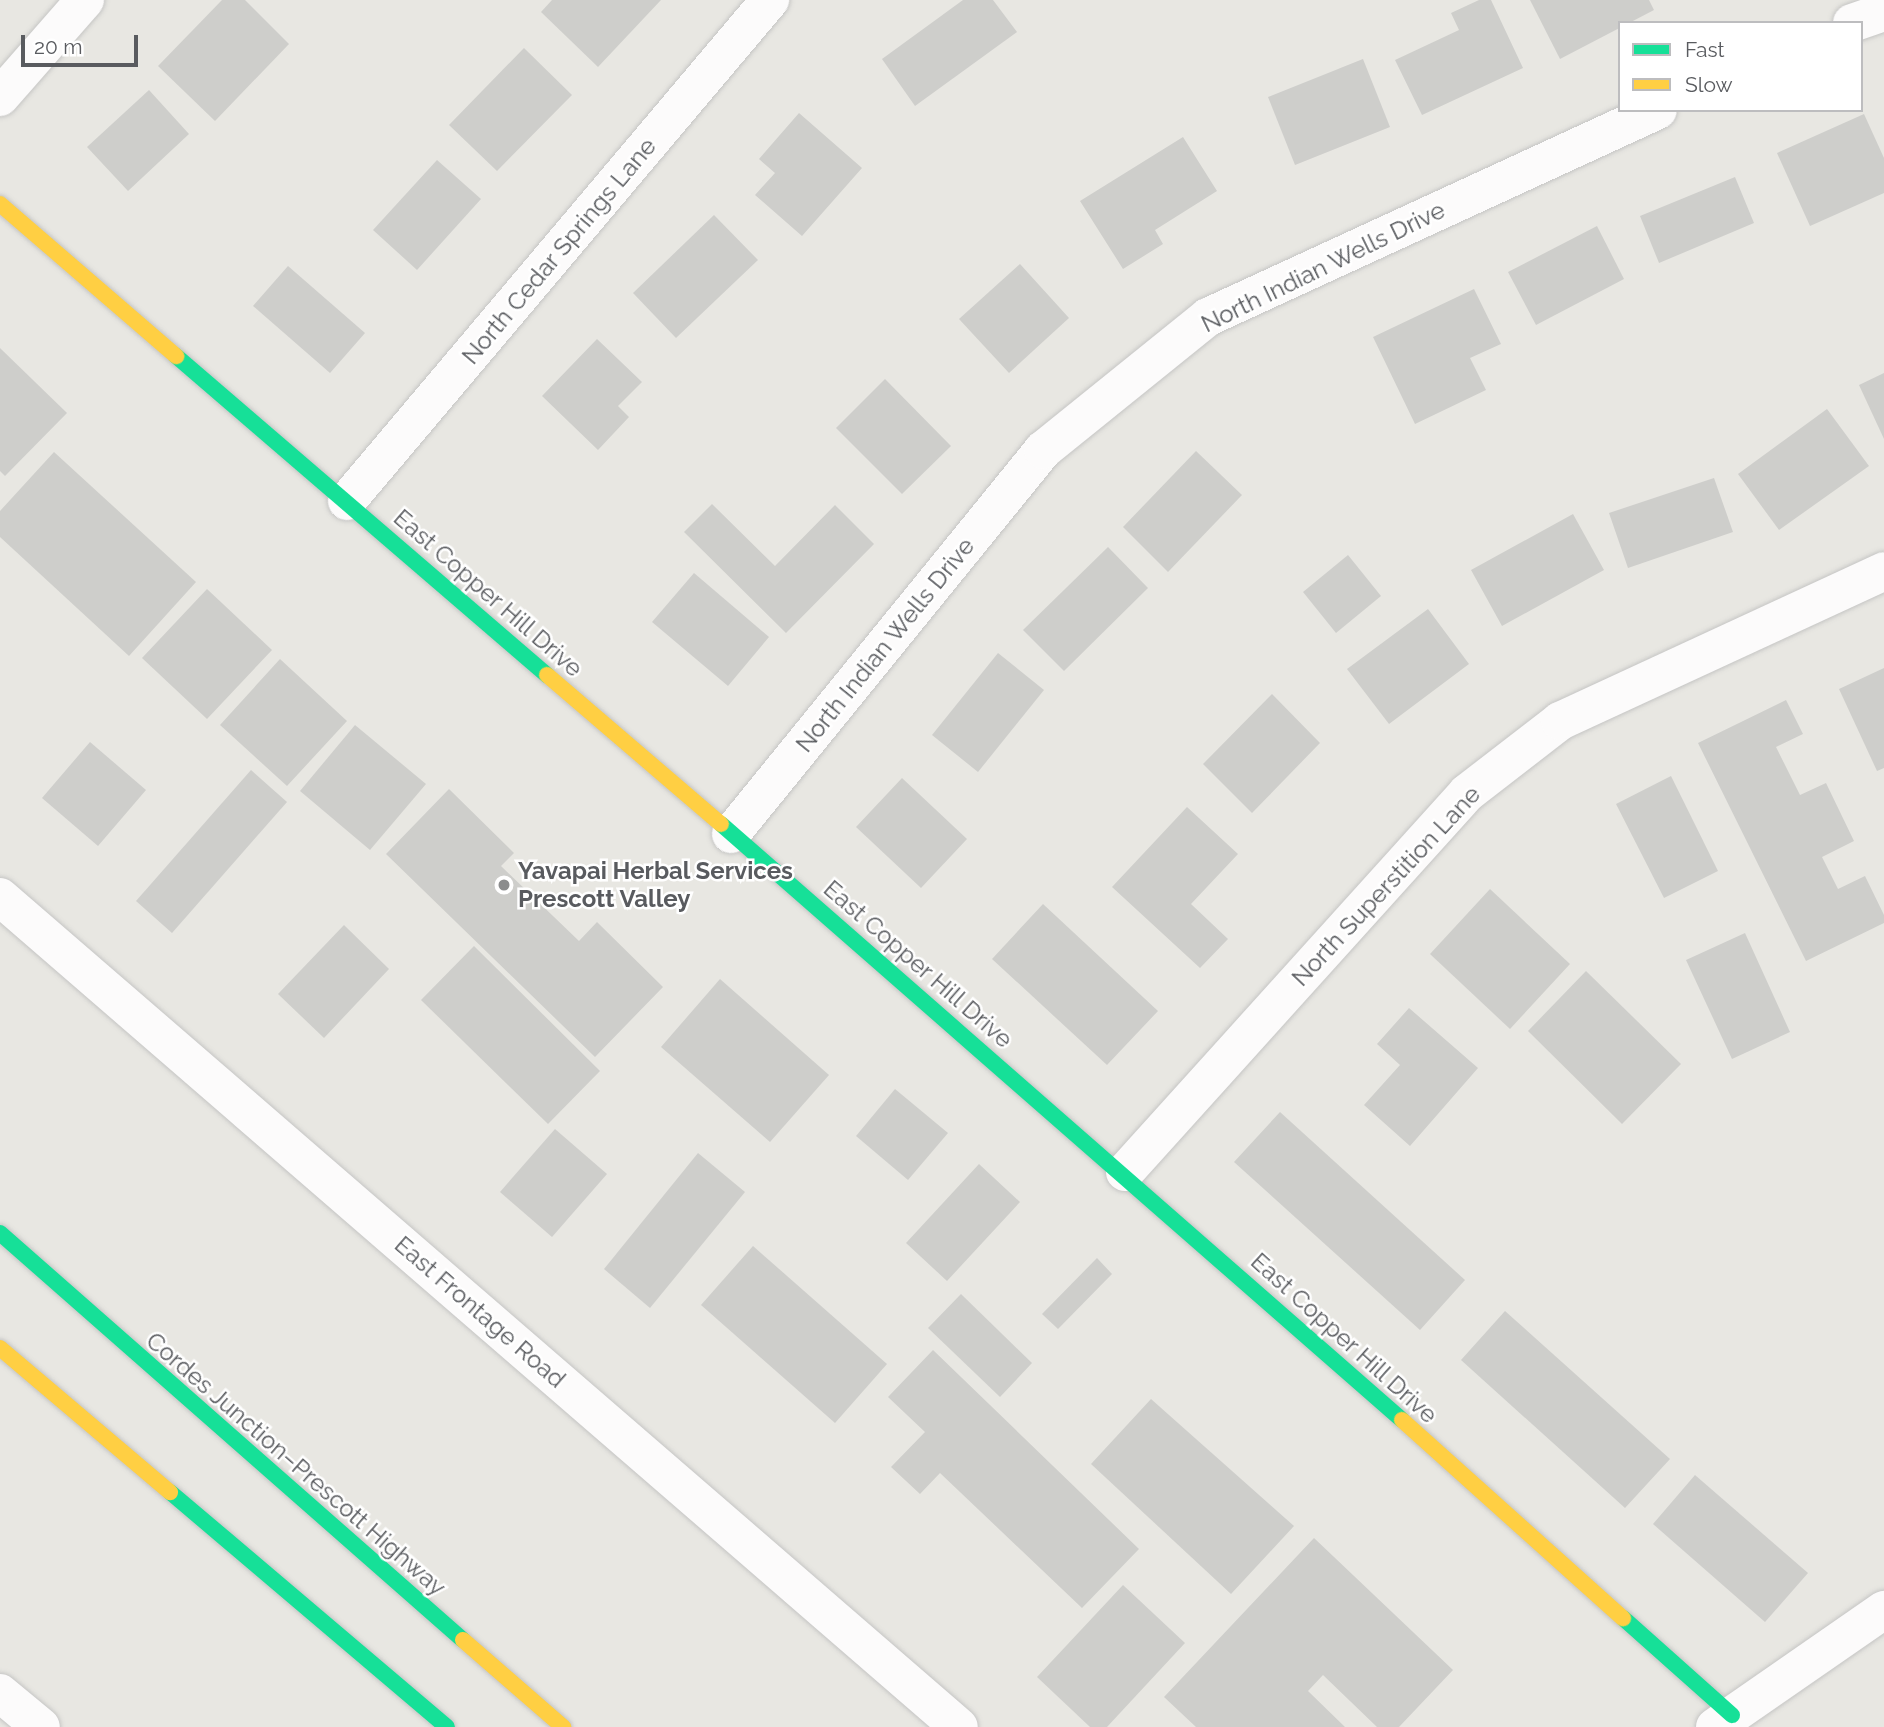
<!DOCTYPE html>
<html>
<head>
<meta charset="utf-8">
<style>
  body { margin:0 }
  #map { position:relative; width:1884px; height:1727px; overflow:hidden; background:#e8e7e2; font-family:Raleway,sans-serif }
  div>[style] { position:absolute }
  .building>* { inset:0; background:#cececb }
  .roads { filter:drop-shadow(0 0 2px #c5c5c4) drop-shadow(0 0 2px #c5c5c4) }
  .street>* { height:38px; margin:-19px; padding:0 19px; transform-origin:19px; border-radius:19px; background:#fcfbfb }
  .fast>* { height:16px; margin:-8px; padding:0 8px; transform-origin:8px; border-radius:8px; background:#16e098 }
  .slow>* { height:16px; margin:-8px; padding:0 8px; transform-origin:8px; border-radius:8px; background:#ffcf43 }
  .dots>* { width:19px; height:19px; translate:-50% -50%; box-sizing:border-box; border:4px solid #fff; border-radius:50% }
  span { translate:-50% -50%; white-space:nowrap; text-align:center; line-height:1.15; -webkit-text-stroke:5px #fff; paint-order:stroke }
  .street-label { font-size:24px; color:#595b5f }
  .poi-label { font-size:24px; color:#595b5f; font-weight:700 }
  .left { translate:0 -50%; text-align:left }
  .legend { position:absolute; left:1618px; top:21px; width:245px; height:91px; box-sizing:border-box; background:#fff; border:2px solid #bdbdbf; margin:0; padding:9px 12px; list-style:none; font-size:21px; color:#595b5f }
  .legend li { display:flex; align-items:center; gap:14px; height:35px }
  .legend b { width:35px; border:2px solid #bdbdbf }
  .scale { position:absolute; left:21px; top:35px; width:117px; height:32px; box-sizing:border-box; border:4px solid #595b5f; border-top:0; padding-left:9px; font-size:21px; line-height:24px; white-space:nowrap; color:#595b5f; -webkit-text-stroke:5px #fff; paint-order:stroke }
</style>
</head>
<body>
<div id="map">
  <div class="building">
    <i style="clip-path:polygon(222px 0,245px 0,289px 44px,215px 121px,158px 66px)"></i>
    <i style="clip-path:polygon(552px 0,661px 0,598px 67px,541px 12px)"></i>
    <i style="clip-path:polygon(963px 0,993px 0,1017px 32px,915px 106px,882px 59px)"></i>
    <i style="clip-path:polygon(1479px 0,1491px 0,1523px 68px,1422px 115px,1395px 60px,1459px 30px,1451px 13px)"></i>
    <i style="clip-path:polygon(1530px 0,1649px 0,1654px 10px,1560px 59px)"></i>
    <i style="clip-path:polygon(524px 48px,572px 95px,497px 171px,449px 125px)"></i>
    <i style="clip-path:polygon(1363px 59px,1390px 127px,1295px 165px,1268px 97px)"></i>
    <i style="clip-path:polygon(149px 90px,189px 134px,128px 191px,87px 147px)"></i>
    <i style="clip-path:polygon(799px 113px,862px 168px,802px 236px,755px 195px,775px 173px,759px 159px)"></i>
    <i style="clip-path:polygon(1864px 114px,1884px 158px,1884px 193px,1810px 226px,1777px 153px)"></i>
    <i style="clip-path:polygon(1183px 137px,1217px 191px,1155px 230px,1163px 244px,1123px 269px,1080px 201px)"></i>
    <i style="clip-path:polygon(437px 160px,481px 199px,417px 270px,373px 230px)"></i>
    <i style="clip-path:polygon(1735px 177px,1754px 223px,1659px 263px,1640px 216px)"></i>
    <i style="clip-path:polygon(714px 215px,758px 260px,676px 338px,633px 293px)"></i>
    <i style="clip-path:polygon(1597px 226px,1624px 279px,1536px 325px,1508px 272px)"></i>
    <i style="clip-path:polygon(1020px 264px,1069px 318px,1009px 373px,959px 319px)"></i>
    <i style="clip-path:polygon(288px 266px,365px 333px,330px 373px,253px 306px)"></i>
    <i style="clip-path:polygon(1474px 289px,1501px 344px,1470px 358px,1486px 390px,1415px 424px,1373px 337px)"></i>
    <i style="clip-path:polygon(597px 339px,642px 382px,618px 406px,629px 417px,598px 450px,542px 396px)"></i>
    <i style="clip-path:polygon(0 348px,67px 413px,5px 476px,0 471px)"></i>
    <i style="clip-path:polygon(1884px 373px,1884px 439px,1859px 385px)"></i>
    <i style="clip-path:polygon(885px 379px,951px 446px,902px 494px,836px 428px)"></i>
    <i style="clip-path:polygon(1827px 409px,1869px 466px,1779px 530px,1738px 474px)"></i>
    <i style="clip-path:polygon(1196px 451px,1242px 495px,1168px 572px,1123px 527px)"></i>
    <i style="clip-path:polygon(54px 452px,196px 582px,129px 656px,0 537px,0 511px)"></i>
    <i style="clip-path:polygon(1714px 478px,1733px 532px,1628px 568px,1609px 513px)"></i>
    <i style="clip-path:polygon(712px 504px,775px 566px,835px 505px,874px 544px,786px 633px,684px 532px)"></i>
    <i style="clip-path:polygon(1573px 514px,1604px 570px,1502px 626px,1471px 570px)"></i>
    <i style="clip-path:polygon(1108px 547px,1148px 588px,1064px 671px,1023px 630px)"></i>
    <i style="clip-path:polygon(1348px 555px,1381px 596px,1336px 633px,1303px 592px)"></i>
    <i style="clip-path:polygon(694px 573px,769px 637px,728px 686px,652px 622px)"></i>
    <i style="clip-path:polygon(207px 589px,272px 650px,207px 719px,142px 658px)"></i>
    <i style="clip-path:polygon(1428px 609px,1469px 664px,1389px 724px,1347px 669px)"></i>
    <i style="clip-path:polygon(998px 653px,1044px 690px,978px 772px,932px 735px)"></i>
    <i style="clip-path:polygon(280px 659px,347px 721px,287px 786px,220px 725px)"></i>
    <i style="clip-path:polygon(1884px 668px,1884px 768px,1877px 771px,1839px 689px)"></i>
    <i style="clip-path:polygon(1272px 694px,1320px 743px,1252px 813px,1203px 764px)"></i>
    <i style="clip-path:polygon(1786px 700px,1803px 734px,1776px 747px,1800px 795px,1826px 783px,1854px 841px,1822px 857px,1838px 889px,1865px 876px,1884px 915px,1884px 923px,1806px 961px,1698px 743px)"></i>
    <i style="clip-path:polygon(355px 725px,426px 784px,370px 850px,300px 791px)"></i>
    <i style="clip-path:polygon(90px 742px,146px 790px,98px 846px,42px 798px)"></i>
    <i style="clip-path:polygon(251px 770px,287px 802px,172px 933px,136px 901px)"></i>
    <i style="clip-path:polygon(1671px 776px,1718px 871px,1664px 898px,1616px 804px)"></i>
    <i style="clip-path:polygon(902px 778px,967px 839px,921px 888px,856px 827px)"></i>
    <i style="clip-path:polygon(449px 789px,514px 853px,501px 866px,579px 941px,597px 922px,663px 987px,595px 1057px,386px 854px)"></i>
    <i style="clip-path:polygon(1187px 807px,1238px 854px,1191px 904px,1228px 939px,1200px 968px,1112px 887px)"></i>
    <i style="clip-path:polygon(1490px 889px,1570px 964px,1510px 1029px,1430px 954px)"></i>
    <i style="clip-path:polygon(1043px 904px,1158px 1011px,1107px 1065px,992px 959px)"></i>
    <i style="clip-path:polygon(344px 925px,389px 969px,324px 1038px,278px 994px)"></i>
    <i style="clip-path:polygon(1745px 933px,1790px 1032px,1732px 1059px,1686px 960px)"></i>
    <i style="clip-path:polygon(474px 946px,600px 1071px,548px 1124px,421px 1000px)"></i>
    <i style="clip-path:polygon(1586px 971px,1681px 1064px,1622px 1124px,1528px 1031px)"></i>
    <i style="clip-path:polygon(720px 979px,829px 1075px,770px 1142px,661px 1047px)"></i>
    <i style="clip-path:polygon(1409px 1008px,1478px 1068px,1410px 1146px,1364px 1105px,1400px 1065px,1377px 1044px)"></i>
    <i style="clip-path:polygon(895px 1089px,948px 1133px,908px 1180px,856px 1136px)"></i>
    <i style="clip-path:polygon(1280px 1112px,1465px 1280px,1420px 1330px,1234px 1162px)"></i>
    <i style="clip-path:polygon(555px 1129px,607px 1174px,552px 1237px,500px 1192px)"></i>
    <i style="clip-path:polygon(698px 1153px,745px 1192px,650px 1308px,604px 1269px)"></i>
    <i style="clip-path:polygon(979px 1164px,1020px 1202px,947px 1281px,906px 1243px)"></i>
    <i style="clip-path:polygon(753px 1246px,887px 1364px,835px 1423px,701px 1305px)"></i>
    <i style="clip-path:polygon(1097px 1258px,1112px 1274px,1058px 1329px,1042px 1314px)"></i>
    <i style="clip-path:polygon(961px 1294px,1032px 1363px,1000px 1397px,928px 1328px)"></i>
    <i style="clip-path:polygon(1505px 1311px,1670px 1459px,1625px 1508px,1461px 1360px)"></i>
    <i style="clip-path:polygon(933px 1350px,1139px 1549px,1082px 1608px,940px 1473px,920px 1494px,891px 1467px,925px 1432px,888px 1397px)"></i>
    <i style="clip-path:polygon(1151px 1399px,1294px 1526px,1231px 1594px,1091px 1464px)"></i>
    <i style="clip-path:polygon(1695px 1475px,1808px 1573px,1765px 1622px,1653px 1524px)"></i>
    <i style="clip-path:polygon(1314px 1538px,1453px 1670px,1399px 1727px,1377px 1727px,1323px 1675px,1308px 1691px,1345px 1727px,1196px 1727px,1164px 1697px)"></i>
    <i style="clip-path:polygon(1123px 1585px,1185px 1643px,1107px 1727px,1090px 1727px,1037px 1677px)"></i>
  </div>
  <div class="roads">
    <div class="street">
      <i style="left:1852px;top:23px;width:34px;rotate:-19deg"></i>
      <i style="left:0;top:97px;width:129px;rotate:-48.8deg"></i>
      <i style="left:347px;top:501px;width:656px;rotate:-49.83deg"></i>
      <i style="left:731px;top:834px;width:495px;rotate:-50.9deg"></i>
      <i style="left:1043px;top:450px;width:212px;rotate:-38.9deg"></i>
      <i style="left:1208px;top:317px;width:495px;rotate:-24.7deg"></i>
      <i style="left:0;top:897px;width:1268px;rotate:40.88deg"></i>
      <i style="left:1125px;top:1172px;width:510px;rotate:-47.94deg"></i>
      <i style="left:1467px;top:793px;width:118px;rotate:-37.7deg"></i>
      <i style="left:1560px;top:721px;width:357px;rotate:-24.8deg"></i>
      <i style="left:0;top:1693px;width:53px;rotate:39.7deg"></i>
      <i style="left:1715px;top:1727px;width:206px;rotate:-34.7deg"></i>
    </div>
    <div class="fast">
      <i style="left:176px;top:356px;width:489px;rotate:40.7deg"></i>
      <i style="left:721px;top:824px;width:905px;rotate:41.19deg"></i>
      <i style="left:0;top:1233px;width:616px;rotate:41.32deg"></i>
      <i style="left:170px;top:1492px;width:363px;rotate:40.3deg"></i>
      <i style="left:1623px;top:1618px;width:146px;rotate:41.7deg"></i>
    </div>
    <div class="slow">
      <i style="left:0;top:204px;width:233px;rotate:40.8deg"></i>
      <i style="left:547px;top:675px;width:229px;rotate:40.6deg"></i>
      <i style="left:0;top:1348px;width:223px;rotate:40.3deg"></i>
      <i style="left:1402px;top:1420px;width:297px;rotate:41.9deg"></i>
      <i style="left:463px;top:1640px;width:133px;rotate:41deg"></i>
    </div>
  </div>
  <div class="dots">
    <i style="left:504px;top:885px;background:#8b8c8d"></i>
  </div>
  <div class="street-label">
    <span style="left:559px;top:251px;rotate:-50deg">North Cedar Springs Lane</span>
    <span style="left:1323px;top:267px;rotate:-26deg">North Indian Wells Drive</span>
    <span style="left:488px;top:593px;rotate:41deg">East Copper Hill Drive</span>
    <span style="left:885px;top:645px;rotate:-51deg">North Indian Wells Drive</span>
    <span style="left:1386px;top:886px;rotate:-47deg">North Superstition Lane</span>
    <span style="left:918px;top:964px;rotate:41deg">East Copper Hill Drive</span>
    <span style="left:480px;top:1312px;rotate:41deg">East Frontage Road</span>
    <span style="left:1344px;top:1338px;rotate:42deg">East Copper Hill Drive</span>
    <span style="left:296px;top:1464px;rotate:41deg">Cordes Junction–Prescott Highway</span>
  </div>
  <div class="poi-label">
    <span class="left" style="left:518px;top:885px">Yavapai Herbal Services<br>Prescott Valley</span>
  </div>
  <ul class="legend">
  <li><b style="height:9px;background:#16e098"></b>Fast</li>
  <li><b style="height:9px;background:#ffcf43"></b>Slow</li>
  </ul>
  <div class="scale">20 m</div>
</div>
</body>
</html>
